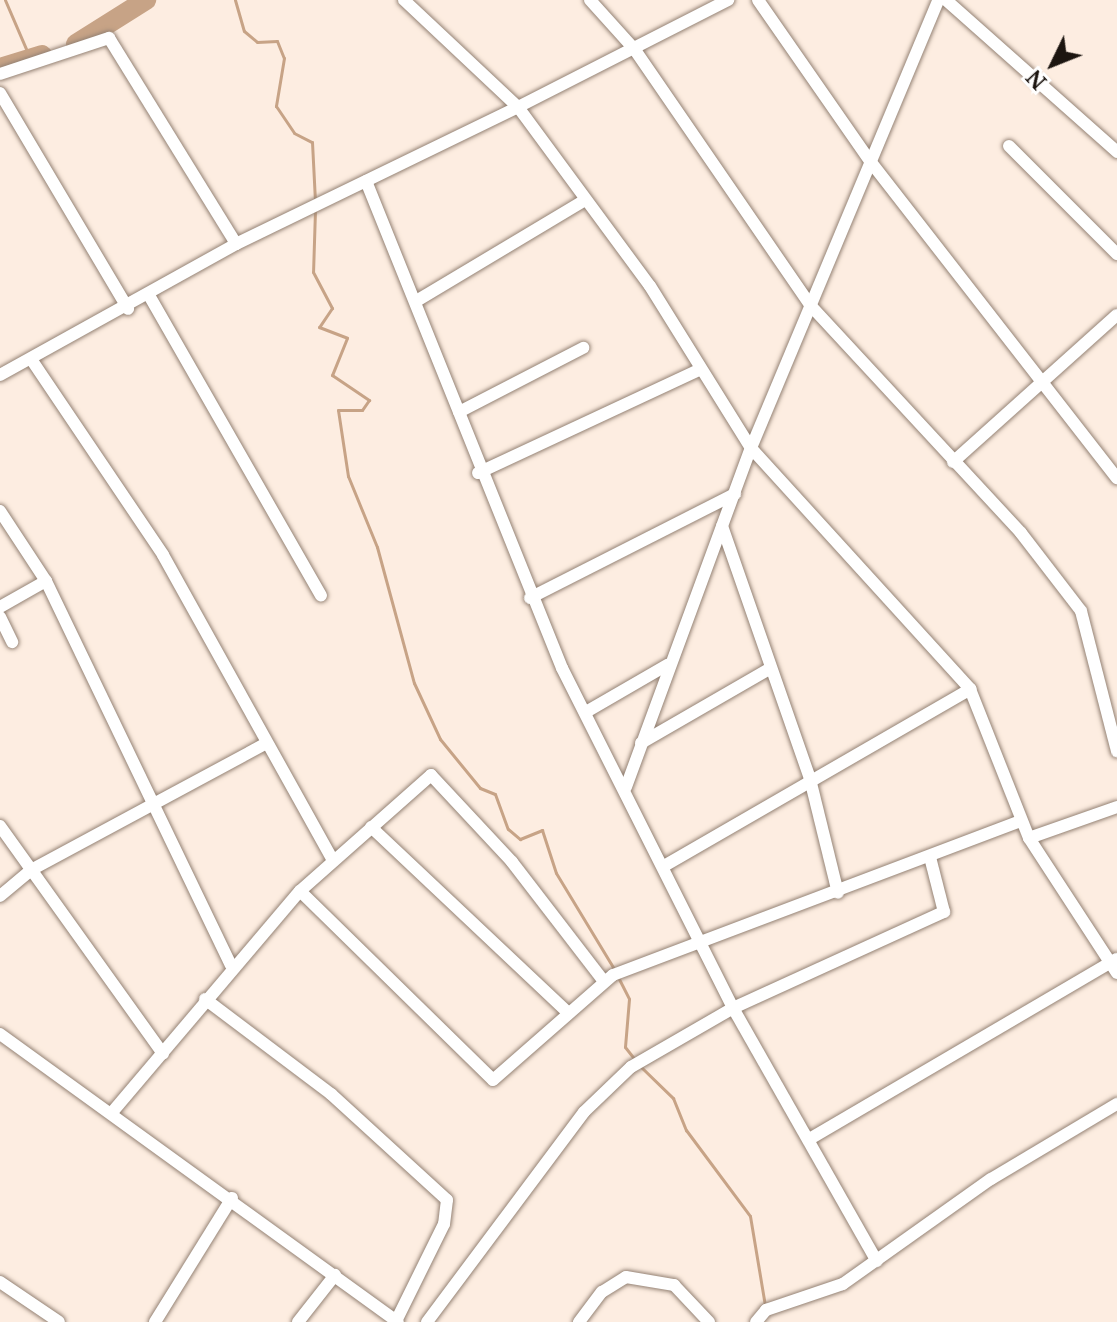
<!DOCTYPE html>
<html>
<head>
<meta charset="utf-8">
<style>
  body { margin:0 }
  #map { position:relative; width:1117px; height:1322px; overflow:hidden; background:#fdede1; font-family:"Noto Serif",serif }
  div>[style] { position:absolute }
  .stream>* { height:3px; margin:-1.5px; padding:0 1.5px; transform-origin:1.5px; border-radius:1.5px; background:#c7a386 }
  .river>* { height:20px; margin:-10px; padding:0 10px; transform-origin:10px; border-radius:10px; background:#c7a386 }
  .roads { filter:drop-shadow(0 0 2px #948274) drop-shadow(0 0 2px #948274) }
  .minor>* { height:12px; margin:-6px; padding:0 6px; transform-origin:6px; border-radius:6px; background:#fff }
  span { translate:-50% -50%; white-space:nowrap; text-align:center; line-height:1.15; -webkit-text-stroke:7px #fff; paint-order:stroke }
  .north { position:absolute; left:1013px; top:24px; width:80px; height:80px; -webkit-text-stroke:6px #fff; paint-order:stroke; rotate:227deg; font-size:22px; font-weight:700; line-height:32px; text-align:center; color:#1c1510 }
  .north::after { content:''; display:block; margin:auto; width:28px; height:36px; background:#1c1510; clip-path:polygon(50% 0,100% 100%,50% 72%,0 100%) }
</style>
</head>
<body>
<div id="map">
  <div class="stream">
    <i style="left:5px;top:0;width:63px;rotate:66.7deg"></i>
    <i style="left:235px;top:0;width:32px;rotate:74deg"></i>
    <i style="left:244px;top:31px;width:17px;rotate:40deg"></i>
    <i style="left:257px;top:42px;width:20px;rotate:-3deg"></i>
    <i style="left:277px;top:41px;width:18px;rotate:68deg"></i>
    <i style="left:284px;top:58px;width:49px;rotate:99.5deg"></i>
    <i style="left:276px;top:106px;width:32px;rotate:56deg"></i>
    <i style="left:294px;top:133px;width:20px;rotate:27deg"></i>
    <i style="left:312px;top:142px;width:60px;rotate:87.1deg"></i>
    <i style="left:315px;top:210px;width:62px;rotate:91.8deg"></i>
    <i style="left:313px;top:272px;width:41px;rotate:62.2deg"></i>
    <i style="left:332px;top:308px;width:23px;rotate:124deg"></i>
    <i style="left:319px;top:327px;width:30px;rotate:21deg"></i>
    <i style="left:347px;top:338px;width:40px;rotate:112deg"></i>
    <i style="left:332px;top:375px;width:45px;rotate:34deg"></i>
    <i style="left:369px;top:400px;width:12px;rotate:125deg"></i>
    <i style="left:362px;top:410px;width:24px;rotate:180deg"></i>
    <i style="left:338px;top:410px;width:67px;rotate:81.4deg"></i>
    <i style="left:348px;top:476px;width:77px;rotate:67.8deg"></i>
    <i style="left:377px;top:547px;width:141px;rotate:74.8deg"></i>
    <i style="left:414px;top:683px;width:62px;rotate:65.1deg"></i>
    <i style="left:440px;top:739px;width:63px;rotate:50.8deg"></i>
    <i style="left:480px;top:788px;width:16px;rotate:22deg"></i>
    <i style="left:495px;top:794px;width:37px;rotate:70deg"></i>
    <i style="left:508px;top:829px;width:16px;rotate:40deg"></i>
    <i style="left:520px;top:839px;width:24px;rotate:-22deg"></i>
    <i style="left:542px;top:830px;width:45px;rotate:72deg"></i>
    <i style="left:556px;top:873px;width:116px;rotate:58.8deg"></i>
    <i style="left:619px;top:979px;width:22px;rotate:63deg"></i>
    <i style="left:629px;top:999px;width:48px;rotate:94.8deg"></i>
    <i style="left:625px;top:1047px;width:18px;rotate:52deg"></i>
    <i style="left:641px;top:1067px;width:45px;rotate:44.1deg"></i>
    <i style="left:673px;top:1098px;width:35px;rotate:68deg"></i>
    <i style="left:686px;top:1130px;width:107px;rotate:53.3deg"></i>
    <i style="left:750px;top:1216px;width:91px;rotate:80.5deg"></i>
  </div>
  <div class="river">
    <i style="left:76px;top:44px;width:83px;rotate:-32.2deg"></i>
    <i style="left:0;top:68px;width:44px;rotate:-17.2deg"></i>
  </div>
  <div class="roads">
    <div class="minor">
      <i style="left:404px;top:0;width:156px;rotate:43.2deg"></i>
      <i style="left:518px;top:107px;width:236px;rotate:-27deg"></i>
      <i style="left:590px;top:0;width:67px;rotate:48deg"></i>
      <i style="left:635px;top:50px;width:311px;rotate:55.5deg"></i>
      <i style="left:811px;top:306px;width:309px;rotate:47.2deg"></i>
      <i style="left:1021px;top:533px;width:98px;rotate:52.4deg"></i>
      <i style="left:1081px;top:611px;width:145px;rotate:75.6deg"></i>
      <i style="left:758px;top:0;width:196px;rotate:55.2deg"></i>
      <i style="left:870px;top:161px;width:402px;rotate:52.1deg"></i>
      <i style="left:946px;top:0;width:229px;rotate:41.6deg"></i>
      <i style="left:0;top:74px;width:115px;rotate:-18.3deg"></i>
      <i style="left:109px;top:38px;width:242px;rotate:58.3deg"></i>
      <i style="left:0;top:93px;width:251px;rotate:59.3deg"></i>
      <i style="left:1009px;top:146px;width:153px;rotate:45deg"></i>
      <i style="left:366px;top:181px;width:525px;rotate:68.08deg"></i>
      <i style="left:562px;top:668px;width:381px;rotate:63.3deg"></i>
      <i style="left:733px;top:1008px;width:291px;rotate:60.4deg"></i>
      <i style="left:150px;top:297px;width:344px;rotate:60.2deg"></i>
      <i style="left:418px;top:300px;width:195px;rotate:-30.9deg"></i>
      <i style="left:31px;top:359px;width:236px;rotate:56deg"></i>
      <i style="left:163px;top:555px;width:350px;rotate:60.9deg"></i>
      <i style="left:0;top:375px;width:270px;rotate:-29deg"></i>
      <i style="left:236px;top:244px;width:314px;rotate:-25.9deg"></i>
      <i style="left:518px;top:107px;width:222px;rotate:53.6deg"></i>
      <i style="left:650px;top:286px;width:191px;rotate:58.1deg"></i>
      <i style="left:751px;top:448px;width:326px;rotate:47.7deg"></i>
      <i style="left:970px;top:689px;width:160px;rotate:68.4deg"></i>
      <i style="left:1029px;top:838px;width:161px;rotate:56.9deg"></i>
      <i style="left:459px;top:412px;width:140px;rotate:-27.3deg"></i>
      <i style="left:953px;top:462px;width:220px;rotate:-41.9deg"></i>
      <i style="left:478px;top:473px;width:246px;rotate:-25deg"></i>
      <i style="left:0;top:511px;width:84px;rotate:56.7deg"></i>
      <i style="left:46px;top:581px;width:426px;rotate:64.3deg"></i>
      <i style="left:722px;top:526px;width:268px;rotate:70.8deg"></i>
      <i style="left:810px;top:779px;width:117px;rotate:76.2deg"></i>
      <i style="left:530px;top:598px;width:230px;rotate:-26.9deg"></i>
      <i style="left:0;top:607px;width:53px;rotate:-29.5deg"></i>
      <i style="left:0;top:617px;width:28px;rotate:64deg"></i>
      <i style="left:586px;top:712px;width:94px;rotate:-30.1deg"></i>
      <i style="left:641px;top:743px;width:150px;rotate:-30deg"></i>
      <i style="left:626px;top:787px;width:361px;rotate:-69.8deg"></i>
      <i style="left:751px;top:448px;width:485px;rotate:-67.3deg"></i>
      <i style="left:0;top:826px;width:280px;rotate:54.4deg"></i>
      <i style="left:371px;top:827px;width:267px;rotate:43.3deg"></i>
      <i style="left:1029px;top:838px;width:93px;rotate:-19.4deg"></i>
      <i style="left:664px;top:866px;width:354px;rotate:-30deg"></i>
      <i style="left:300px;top:891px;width:270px;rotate:44.4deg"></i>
      <i style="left:493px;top:1080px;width:159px;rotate:-41.2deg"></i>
      <i style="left:613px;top:975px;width:436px;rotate:-20.7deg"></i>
      <i style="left:0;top:896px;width:40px;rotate:-40deg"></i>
      <i style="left:31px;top:870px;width:264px;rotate:-28.3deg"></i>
      <i style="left:205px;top:999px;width:158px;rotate:37deg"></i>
      <i style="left:331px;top:1094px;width:157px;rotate:42.4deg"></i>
      <i style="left:447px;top:1200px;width:24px;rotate:97deg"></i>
      <i style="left:444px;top:1224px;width:108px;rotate:116.3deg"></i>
      <i style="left:0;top:1034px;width:491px;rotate:35.9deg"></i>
      <i style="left:114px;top:1110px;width:287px;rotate:-49.7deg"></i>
      <i style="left:300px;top:891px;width:175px;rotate:-41.5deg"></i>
      <i style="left:431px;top:775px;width:119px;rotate:47deg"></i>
      <i style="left:512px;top:862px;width:149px;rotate:52.4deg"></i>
      <i style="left:813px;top:1137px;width:352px;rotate:-30.4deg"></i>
      <i style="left:0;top:1282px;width:71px;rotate:34.1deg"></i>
      <i style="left:155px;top:1322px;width:146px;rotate:-58.2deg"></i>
      <i style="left:298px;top:1322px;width:60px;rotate:-51.8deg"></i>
      <i style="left:427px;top:1322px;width:262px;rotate:-53.2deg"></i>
      <i style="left:584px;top:1112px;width:65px;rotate:-43.8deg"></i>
      <i style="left:631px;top:1067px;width:118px;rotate:-30deg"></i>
      <i style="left:733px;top:1008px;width:232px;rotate:-24.5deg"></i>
      <i style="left:944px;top:912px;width:57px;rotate:-104.3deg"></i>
      <i style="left:579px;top:1322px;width:38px;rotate:-53deg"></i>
      <i style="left:602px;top:1292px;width:28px;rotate:-32deg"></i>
      <i style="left:626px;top:1277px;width:49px;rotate:9.5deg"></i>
      <i style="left:674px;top:1285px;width:51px;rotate:46.6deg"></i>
      <i style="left:756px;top:1322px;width:16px;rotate:-50deg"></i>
      <i style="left:766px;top:1310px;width:81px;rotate:-18.7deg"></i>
      <i style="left:843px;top:1284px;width:181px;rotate:-35.4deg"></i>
      <i style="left:991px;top:1179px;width:147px;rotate:-30.8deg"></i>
    </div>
  </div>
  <div class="north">N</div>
</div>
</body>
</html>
